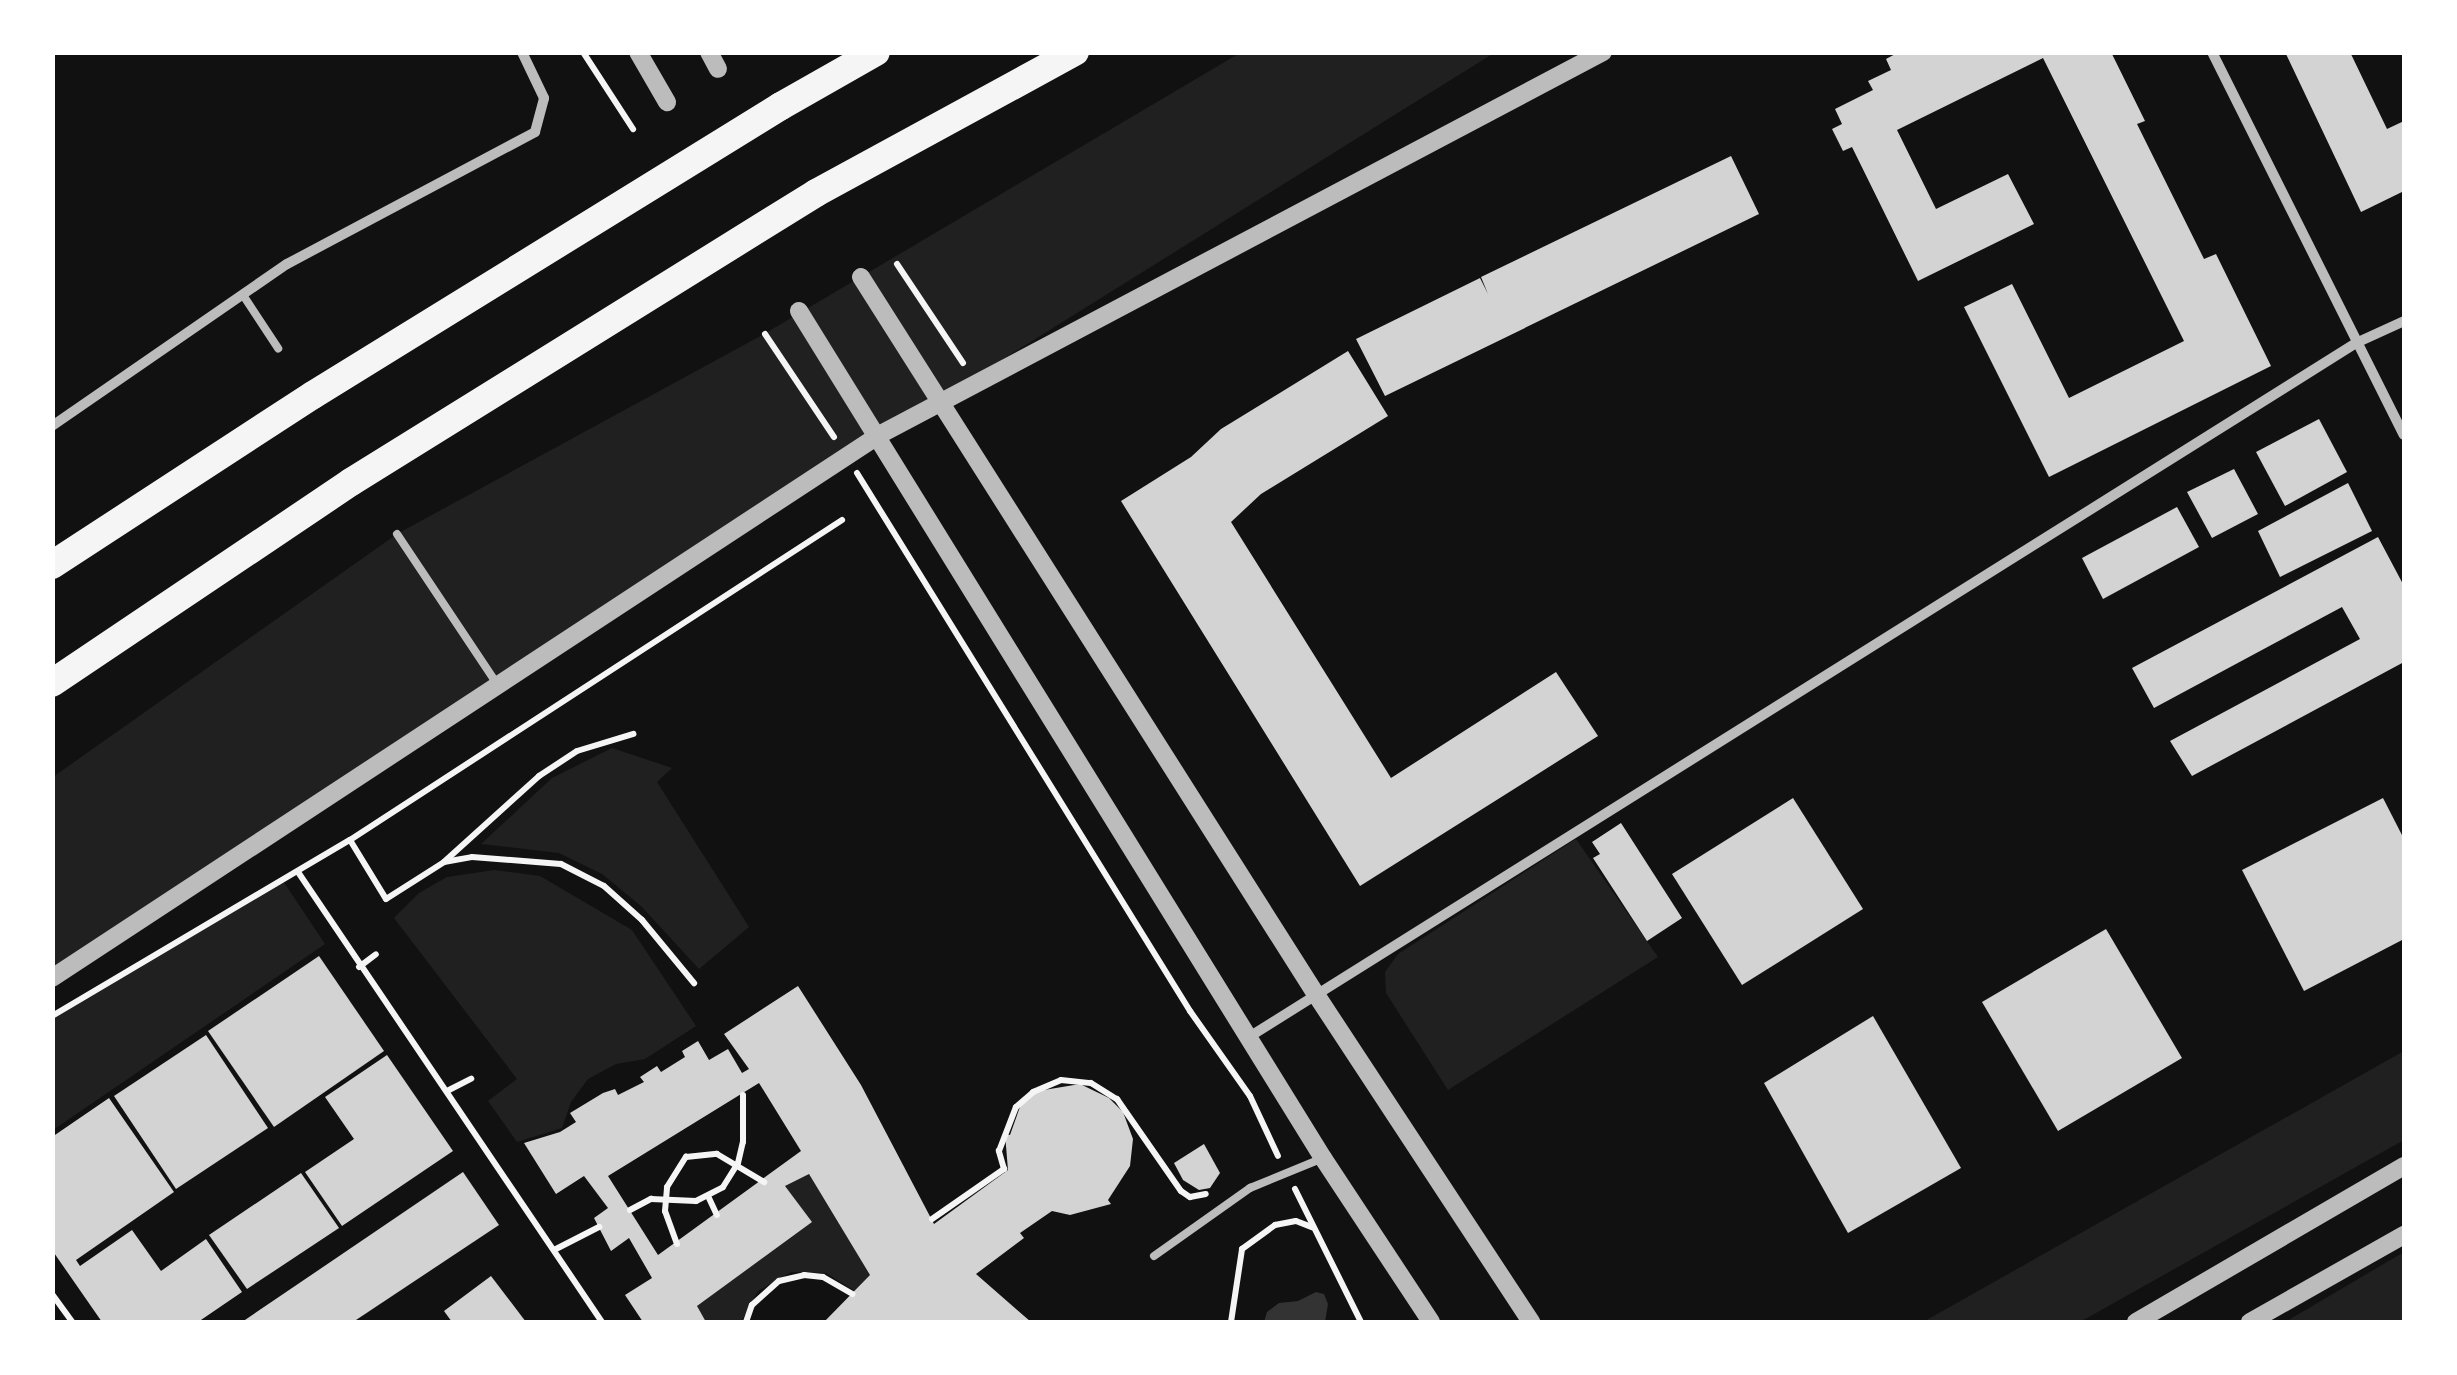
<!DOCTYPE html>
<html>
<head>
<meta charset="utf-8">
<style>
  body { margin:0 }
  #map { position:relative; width:2457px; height:1375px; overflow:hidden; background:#111; font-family:"PT Sans",sans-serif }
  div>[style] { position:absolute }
  .green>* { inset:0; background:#202020 }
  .water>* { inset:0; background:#333 }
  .building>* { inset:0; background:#d3d3d3 }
  .path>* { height:6px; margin:-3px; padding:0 3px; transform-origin:3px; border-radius:3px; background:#f5f5f5 }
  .service>* { height:8px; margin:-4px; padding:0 4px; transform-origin:4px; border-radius:4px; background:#bcbcbc }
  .minor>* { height:10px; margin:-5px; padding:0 5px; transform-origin:5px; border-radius:5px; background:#bcbcbc }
  .tertiary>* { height:18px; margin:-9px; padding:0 9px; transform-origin:9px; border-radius:9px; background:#bcbcbc }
  .motorway>* { height:28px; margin:-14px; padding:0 14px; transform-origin:14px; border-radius:14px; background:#f5f5f5 }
  span { translate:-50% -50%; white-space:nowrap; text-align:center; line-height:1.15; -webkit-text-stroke:10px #fff; paint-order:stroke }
  .frame { position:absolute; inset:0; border:55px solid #fff; pointer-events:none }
</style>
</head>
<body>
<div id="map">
  <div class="green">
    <i style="clip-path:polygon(1240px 53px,1494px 53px,910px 417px,53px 978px,53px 777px,397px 534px,764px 334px)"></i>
    <i style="clip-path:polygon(612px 748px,672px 768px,657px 782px,749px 927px,699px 969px,641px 906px,602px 874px,559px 853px,481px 844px,552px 778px)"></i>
    <i style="clip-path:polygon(1576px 839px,1658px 957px,1448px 1090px,1386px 993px,1385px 972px,1398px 954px)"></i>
    <i style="clip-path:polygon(494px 870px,540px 876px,632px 930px,696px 1026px,645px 1059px,616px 1064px,588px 1079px,571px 1102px,562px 1128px,517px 1142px,488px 1101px,517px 1079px,394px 918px,419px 893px,447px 877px)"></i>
    <i style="clip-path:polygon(283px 881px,325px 944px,53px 1130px,52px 1016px)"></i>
    <i style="clip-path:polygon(2404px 1051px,2404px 1140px,2080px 1322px,1923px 1322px)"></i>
    <i style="clip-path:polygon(809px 1174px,870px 1275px,855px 1291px,826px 1273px,791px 1272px,758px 1291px,741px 1322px,706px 1322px,697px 1306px,811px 1221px,785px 1186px)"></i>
    <i style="clip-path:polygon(2404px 1252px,2404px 1322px,2285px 1322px)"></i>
  </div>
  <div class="water">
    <i style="clip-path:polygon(1316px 1292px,1324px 1294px,1328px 1304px,1325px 1322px,1264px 1322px,1267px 1312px,1279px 1303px,1298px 1301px)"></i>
  </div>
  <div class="building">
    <i style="clip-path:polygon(1899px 52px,2111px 52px,2145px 121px,2137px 124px,2204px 259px,2216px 254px,2271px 366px,2049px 477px,1964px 307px,2012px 284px,2069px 398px,2184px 341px,2043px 58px,1897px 130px,1936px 209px,2008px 174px,2034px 224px,1918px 281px,1852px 147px,1843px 151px,1832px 129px,1842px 124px,1835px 109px,1873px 90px,1868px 81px,1891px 70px,1886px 59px)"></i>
    <i style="clip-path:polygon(2285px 52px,2350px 52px,2387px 129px,2404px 121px,2404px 191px,2361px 212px)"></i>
    <i style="clip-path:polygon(1731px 156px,1759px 214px,1385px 396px,1356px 339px,1480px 278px,1488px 294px,1481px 277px)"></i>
    <i style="clip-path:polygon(1348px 351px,1388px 416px,1261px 494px,1231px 522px,1391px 778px,1556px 672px,1598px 736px,1360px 886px,1121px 501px,1191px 457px,1221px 429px)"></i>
    <i style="clip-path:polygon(2319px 419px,2347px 472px,2285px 506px,2256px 452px)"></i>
    <i style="clip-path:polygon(2234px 469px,2258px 514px,2212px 538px,2187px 492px)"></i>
    <i style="clip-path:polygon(2348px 483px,2372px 531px,2280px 577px,2258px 531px)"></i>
    <i style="clip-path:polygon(2177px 507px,2199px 547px,2103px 599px,2082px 558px)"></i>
    <i style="clip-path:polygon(2378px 537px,2404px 586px,2404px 662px,2192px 776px,2170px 741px,2360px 639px,2342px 607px,2154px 708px,2132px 668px)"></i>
    <i style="clip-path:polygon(1793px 798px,1863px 909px,1742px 985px,1672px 874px)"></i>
    <i style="clip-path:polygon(2383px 798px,2404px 839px,2404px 939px,2304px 991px,2242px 870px)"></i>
    <i style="clip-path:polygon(1621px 823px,1682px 918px,1647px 941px,1593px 858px,1600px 854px,1592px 842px)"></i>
    <i style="clip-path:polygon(2106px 929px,2182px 1058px,2058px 1131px,1982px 1002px)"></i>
    <i style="clip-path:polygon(319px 956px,384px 1051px,274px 1127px,208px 1031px)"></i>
    <i style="clip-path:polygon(evenodd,798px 986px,861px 1085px,934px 1224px,1008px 1170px,1005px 1134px,1010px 1135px,1021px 1104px,1038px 1091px,1080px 1084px,1109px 1098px,1123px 1112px,1133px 1139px,1130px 1166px,1108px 1200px,1111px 1204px,1070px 1215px,1052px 1211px,1020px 1233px,1024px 1238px,976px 1274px,1031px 1322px,824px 1322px,870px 1275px,809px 1174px,785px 1186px,812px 1222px,697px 1306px,706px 1322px,643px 1322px,625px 1295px,652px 1278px,629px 1238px,611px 1251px,594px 1218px,608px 1208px,584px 1176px,556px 1194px,524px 1143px,560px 1132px,576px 1122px,570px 1113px,603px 1093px,615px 1089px,618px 1095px,644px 1082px,640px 1077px,657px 1066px,661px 1072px,685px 1057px,682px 1051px,698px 1041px,709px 1060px,728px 1049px,742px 1073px,749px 1069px,724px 1034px,798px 986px,759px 1083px,801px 1151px,658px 1255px,608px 1176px,759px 1083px)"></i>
    <i style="clip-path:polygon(1873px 1016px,1961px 1168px,1848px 1233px,1764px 1083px)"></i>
    <i style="clip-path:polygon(206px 1035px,268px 1128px,176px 1189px,114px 1096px)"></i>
    <i style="clip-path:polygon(387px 1055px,453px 1151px,342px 1226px,305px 1172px,354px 1139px,325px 1097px)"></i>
    <i style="clip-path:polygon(109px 1098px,174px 1192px,76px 1260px,80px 1266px,132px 1230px,161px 1271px,206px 1239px,242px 1292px,198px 1322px,102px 1322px,52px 1250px,52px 1137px)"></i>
    <i style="clip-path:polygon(1204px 1144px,1220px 1173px,1210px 1188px,1199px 1190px,1183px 1180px,1174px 1163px)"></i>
    <i style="clip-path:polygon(463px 1172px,499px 1225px,353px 1322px,242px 1322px)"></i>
    <i style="clip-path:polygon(301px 1173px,339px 1228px,247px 1289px,209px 1235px)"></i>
    <i style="clip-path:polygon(491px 1276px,526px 1322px,452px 1322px,444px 1311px)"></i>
  </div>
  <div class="path">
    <i style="left:583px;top:52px;width:92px;rotate:57deg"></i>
    <i style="left:897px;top:264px;width:119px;rotate:56.3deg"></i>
    <i style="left:765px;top:334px;width:124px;rotate:56.2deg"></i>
    <i style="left:857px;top:473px;width:633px;rotate:58.24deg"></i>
    <i style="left:1190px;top:1011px;width:104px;rotate:54.8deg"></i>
    <i style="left:1250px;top:1096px;width:66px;rotate:65deg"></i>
    <i style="left:350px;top:840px;width:69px;rotate:58.6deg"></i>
    <i style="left:386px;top:899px;width:69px;rotate:-32.5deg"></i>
    <i style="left:444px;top:862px;width:28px;rotate:-10deg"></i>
    <i style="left:472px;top:857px;width:89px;rotate:4.5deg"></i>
    <i style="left:561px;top:864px;width:48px;rotate:27.1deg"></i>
    <i style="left:604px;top:886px;width:51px;rotate:41.8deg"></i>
    <i style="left:642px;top:920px;width:82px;rotate:50.5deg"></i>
    <i style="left:445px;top:861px;width:127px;rotate:-42.1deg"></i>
    <i style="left:539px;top:776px;width:45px;rotate:-33.3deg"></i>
    <i style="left:577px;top:751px;width:59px;rotate:-16.9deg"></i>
    <i style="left:298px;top:872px;width:543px;rotate:55.96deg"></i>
    <i style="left:359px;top:967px;width:21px;rotate:-37deg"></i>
    <i style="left:52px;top:1016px;width:346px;rotate:-30.6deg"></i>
    <i style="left:350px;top:840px;width:587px;rotate:-33.04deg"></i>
    <i style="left:449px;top:1090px;width:25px;rotate:-27deg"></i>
    <i style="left:1295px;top:1189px;width:148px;rotate:63.6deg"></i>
    <i style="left:708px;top:1196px;width:21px;rotate:65deg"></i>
    <i style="left:630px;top:1210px;width:24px;rotate:-28deg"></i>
    <i style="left:651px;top:1199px;width:45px;rotate:2.5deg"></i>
    <i style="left:696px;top:1201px;width:30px;rotate:-27deg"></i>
    <i style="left:723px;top:1187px;width:28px;rotate:-58deg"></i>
    <i style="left:738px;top:1163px;width:22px;rotate:-77deg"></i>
    <i style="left:743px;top:1142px;width:47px;rotate:-90deg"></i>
    <i style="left:932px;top:1219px;width:88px;rotate:-34.8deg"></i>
    <i style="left:1004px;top:1169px;width:19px;rotate:-106deg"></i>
    <i style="left:999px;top:1151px;width:47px;rotate:-68.9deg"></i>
    <i style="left:1016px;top:1107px;width:23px;rotate:-41deg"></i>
    <i style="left:1033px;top:1092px;width:30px;rotate:-23deg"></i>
    <i style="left:1061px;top:1080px;width:30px;rotate:6deg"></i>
    <i style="left:1091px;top:1083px;width:31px;rotate:32deg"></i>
    <i style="left:1117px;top:1099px;width:112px;rotate:55.2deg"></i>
    <i style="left:1181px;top:1191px;width:11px;rotate:34deg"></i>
    <i style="left:1190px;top:1197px;width:16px;rotate:-11deg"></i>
    <i style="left:677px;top:1244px;width:35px;rotate:-110deg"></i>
    <i style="left:665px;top:1211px;width:24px;rotate:-85deg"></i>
    <i style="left:667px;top:1187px;width:36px;rotate:-58deg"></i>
    <i style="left:686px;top:1157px;width:31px;rotate:-6deg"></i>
    <i style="left:717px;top:1154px;width:55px;rotate:30.8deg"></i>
    <i style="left:554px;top:1250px;width:51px;rotate:-27.1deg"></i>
    <i style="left:52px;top:1294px;width:34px;rotate:54deg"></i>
    <i style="left:746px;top:1322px;width:18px;rotate:-71deg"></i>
    <i style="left:752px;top:1305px;width:36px;rotate:-42deg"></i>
    <i style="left:779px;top:1281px;width:26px;rotate:-13deg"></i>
    <i style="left:804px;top:1275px;width:19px;rotate:6deg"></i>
    <i style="left:823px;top:1277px;width:34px;rotate:30deg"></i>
    <i style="left:1231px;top:1322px;width:74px;rotate:-81.4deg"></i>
    <i style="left:1242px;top:1249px;width:41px;rotate:-36deg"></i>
    <i style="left:1275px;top:1225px;width:21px;rotate:-11deg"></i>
    <i style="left:1296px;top:1221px;width:17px;rotate:21deg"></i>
  </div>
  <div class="service">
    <i style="left:243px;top:295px;width:64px;rotate:56.6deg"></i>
    <i style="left:397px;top:534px;width:180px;rotate:56.3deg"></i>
    <i style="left:1154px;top:1256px;width:118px;rotate:-35.3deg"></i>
    <i style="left:1250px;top:1188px;width:79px;rotate:-22.3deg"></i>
  </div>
  <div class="minor">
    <i style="left:2212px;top:52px;width:428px;rotate:63.4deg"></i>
    <i style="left:52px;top:426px;width:285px;rotate:-34.6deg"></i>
    <i style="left:287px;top:264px;width:281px;rotate:-28deg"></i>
    <i style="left:535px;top:132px;width:35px;rotate:-75deg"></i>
    <i style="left:544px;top:98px;width:51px;rotate:-115.6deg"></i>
    <i style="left:1249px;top:1037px;width:1307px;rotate:-32.08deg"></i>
    <i style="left:2356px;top:343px;width:53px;rotate:-24.6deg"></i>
  </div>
  <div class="tertiary">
    <i style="left:638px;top:52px;width:58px;rotate:59.9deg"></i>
    <i style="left:709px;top:52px;width:19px;rotate:62deg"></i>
    <i style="left:861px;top:277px;width:848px;rotate:57.62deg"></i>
    <i style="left:1315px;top:993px;width:394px;rotate:56.7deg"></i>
    <i style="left:799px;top:311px;width:996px;rotate:58.26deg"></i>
    <i style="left:1323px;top:1158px;width:196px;rotate:56.6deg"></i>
    <i style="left:52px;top:978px;width:989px;rotate:-33.29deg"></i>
    <i style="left:879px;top:435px;width:819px;rotate:-27.88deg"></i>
    <i style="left:2136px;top:1322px;width:310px;rotate:-30.2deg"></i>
    <i style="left:2250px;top:1322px;width:177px;rotate:-29.5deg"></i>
  </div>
  <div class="motorway">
    <i style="left:52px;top:565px;width:311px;rotate:-33.1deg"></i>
    <i style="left:313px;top:395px;width:550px;rotate:-31.7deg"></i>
    <i style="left:781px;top:106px;width:109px;rotate:-29.6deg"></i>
    <i style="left:52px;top:683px;width:360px;rotate:-33.9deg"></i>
    <i style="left:351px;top:482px;width:547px;rotate:-31.86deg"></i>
    <i style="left:816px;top:193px;width:295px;rotate:-28.6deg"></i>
  </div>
  <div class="frame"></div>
</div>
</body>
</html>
